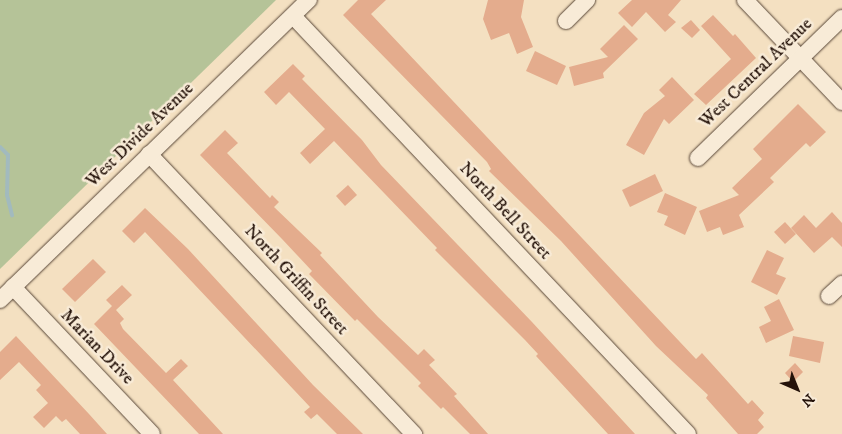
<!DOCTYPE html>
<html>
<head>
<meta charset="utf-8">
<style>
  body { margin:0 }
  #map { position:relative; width:842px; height:434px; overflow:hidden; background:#f4e0c1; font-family:"IM FELL DW Pica",serif }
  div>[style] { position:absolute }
  .green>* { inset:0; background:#b5c398 }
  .stream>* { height:4px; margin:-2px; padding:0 2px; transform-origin:2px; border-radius:2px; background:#a2babe }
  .building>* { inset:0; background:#e4ac8d }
  .roads { filter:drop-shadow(0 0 1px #584637) drop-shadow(0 0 1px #584637) }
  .minor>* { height:16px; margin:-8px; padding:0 8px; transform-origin:8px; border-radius:8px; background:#f8ebd7 }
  span { translate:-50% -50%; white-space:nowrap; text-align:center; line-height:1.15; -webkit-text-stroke:5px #f8ebd7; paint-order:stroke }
  .street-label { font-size:18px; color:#241209 }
  .north { position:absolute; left:772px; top:364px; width:50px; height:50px; -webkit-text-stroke:4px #f8ebd7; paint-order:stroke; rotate:136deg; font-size:14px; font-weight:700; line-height:20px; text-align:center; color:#241209 }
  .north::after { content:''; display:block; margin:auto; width:18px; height:22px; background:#241209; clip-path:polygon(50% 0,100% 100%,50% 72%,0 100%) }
</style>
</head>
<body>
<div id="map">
  <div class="green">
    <i style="clip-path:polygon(0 0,276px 0,0 269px)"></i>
  </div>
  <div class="stream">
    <i style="left:0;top:147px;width:11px;rotate:45deg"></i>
    <i style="left:8px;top:155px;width:40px;rotate:91.4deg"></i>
    <i style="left:7px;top:195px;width:21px;rotate:76deg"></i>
  </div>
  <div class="building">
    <i style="clip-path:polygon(358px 0,386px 0,371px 14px,696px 359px,702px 353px,748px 404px,752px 400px,764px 413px,758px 420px,764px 427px,757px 434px,738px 434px,706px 398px,708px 395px,656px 346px,561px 241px,489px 171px,491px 169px,487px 162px,343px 15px)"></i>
    <i style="clip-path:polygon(488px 0,524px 0,521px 17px,533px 47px,517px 54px,509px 33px,491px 40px,483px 19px)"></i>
    <i style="clip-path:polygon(632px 0,681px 0,668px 15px,676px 22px,665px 32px,646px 12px,632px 27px,618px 13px)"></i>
    <i style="clip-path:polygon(713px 15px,733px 36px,735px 34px,756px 58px,706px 105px,694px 94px,731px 59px,701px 26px)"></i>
    <i style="clip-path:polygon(691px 20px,700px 30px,692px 38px,681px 28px)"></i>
    <i style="clip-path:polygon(624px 25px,638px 39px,603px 73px,604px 78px,574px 86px,569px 67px,608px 57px,600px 49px)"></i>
    <i style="clip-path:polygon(535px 51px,566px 66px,557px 85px,526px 71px)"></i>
    <i style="clip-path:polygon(293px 64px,305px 76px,302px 79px,362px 140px,381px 165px,532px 322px,635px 434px,608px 434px,536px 356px,538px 354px,525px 340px,435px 250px,437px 248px,334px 141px,310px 164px,300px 153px,325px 129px,289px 92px,276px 105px,264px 92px)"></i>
    <i style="clip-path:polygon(672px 77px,694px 100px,669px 124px,664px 119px,644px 155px,626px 145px,644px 113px,665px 96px,659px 90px)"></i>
    <i style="clip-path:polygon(798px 104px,826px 132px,810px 147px,806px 143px,770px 178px,774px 182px,739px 215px,744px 227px,723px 235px,720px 227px,707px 232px,699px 211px,739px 195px,732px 188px,762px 159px,753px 149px)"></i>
    <i style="clip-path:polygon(225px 130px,238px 143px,227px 153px,270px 198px,272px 195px,279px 202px,274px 207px,322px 253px,320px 255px,378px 317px,418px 355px,424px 349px,435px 360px,429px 365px,457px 394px,454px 396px,488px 434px,470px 434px,443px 407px,441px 409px,418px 386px,421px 383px,357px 319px,355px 321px,309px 274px,312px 271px,282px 239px,200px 155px)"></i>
    <i style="clip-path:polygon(655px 174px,663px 191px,630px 207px,622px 190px)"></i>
    <i style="clip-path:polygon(348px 185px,357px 195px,345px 206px,336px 196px)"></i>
    <i style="clip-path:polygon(665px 193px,697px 207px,685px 235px,664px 225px,668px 216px,657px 212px)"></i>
    <i style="clip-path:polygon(145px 208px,188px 249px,313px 385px,363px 434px,337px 434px,317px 414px,311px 419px,304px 412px,310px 407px,145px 232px,134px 243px,122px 231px)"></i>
    <i style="clip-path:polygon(832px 212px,842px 223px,842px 247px,832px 237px,814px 253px,791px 228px,804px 215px,816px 228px)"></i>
    <i style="clip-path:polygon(785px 222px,796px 234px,785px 244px,774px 232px)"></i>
    <i style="clip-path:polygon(767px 250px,784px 258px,776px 274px,786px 278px,777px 295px,751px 282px)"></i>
    <i style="clip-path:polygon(93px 259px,106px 272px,75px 302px,62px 289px)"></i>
    <i style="clip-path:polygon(122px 285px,132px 295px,116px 310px,124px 319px,120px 323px,123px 329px,166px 373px,181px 359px,188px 366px,173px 380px,223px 434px,199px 434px,94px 324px,112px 306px,106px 300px)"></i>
    <i style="clip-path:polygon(779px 299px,794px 330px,766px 343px,759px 327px,771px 321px,764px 307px)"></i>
    <i style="clip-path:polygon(16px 336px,89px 414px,107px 434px,80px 434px,66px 419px,62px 422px,56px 416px,44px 428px,33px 417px,48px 403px,36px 390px,41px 385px,19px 362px,0 380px,0 352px)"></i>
    <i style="clip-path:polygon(793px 336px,824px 342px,820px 363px,789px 356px)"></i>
    <i style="clip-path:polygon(795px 363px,803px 372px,793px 382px,785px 373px)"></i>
  </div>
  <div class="roads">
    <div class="minor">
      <i style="left:745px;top:0;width:141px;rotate:46.4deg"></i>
      <i style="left:293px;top:16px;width:575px;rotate:46.62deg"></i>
      <i style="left:566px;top:21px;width:30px;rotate:-45deg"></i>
      <i style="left:149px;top:154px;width:386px;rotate:46.6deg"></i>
      <i style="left:698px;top:158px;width:201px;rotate:-44.2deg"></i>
      <i style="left:13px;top:287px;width:202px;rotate:46.6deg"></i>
      <i style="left:829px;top:296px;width:18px;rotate:-43deg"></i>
      <i style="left:0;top:300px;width:431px;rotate:-44.2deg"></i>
    </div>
  </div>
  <div class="street-label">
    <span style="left:756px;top:73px;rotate:-44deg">West Central Avenue</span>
    <span style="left:140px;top:135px;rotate:-44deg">West Divide Avenue</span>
    <span style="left:505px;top:211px;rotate:47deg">North Bell Street</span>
    <span style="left:296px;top:280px;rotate:47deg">North Griffin Street</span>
    <span style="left:97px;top:347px;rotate:46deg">Marian Drive</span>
  </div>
  <div class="north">N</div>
</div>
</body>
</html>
